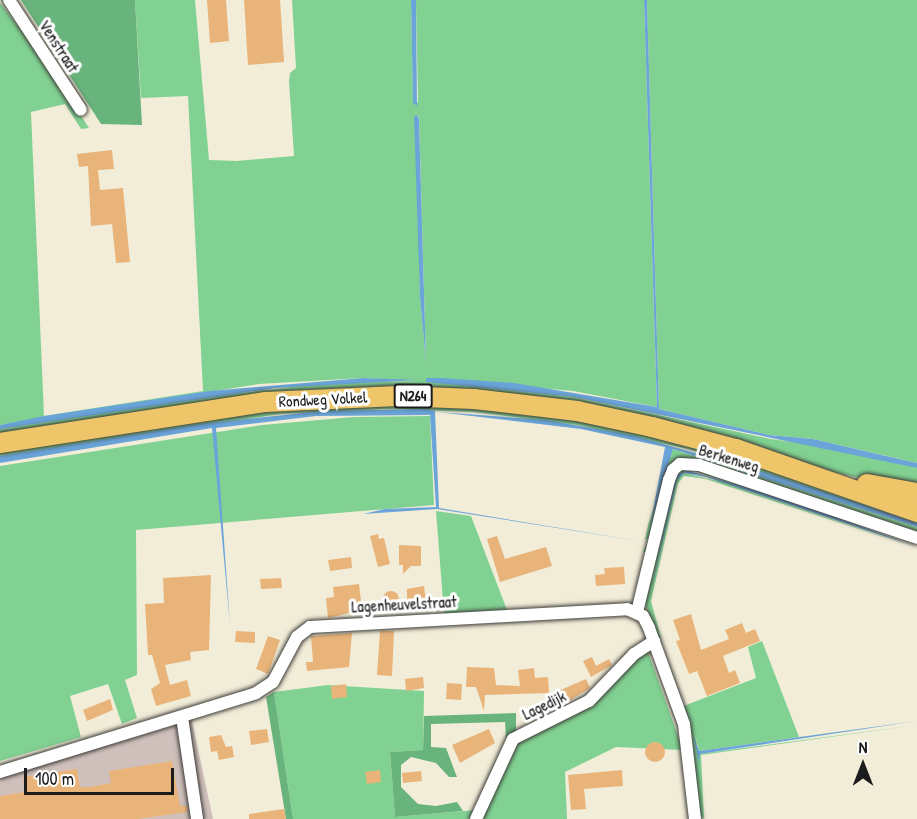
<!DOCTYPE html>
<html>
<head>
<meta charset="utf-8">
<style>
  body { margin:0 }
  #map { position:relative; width:917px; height:819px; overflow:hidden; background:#f2edd8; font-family:"Patrick Hand",sans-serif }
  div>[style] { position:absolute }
  .industrial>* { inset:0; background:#d0c0bc }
  .green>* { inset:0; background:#81d292 }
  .forest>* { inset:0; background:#68b47c }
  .water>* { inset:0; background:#6aa4d9 }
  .building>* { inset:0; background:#e9b47a }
  .round { border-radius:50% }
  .roads { filter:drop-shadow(0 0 2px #3c3b38) drop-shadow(0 0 2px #3c3b38) }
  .minor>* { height:12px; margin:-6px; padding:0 6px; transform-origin:6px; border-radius:6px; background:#fff }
  .primary>* { height:20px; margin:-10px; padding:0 10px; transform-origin:10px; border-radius:10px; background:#eec569 }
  span { translate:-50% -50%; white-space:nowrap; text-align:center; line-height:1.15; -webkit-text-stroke:6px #fff; paint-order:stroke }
  .shield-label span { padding:2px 4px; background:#fff; border:2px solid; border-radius:4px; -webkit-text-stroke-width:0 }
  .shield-label { font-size:15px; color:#1c1c1c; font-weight:700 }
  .street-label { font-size:16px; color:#1c1c1c }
  .north { position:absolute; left:833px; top:735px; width:60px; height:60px; -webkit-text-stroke:4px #fff; paint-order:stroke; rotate:0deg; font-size:16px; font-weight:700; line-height:24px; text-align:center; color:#1c1c1c }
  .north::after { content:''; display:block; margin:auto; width:21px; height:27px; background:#1c1c1c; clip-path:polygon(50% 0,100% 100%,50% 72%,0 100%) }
  .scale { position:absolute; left:24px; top:768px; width:150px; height:27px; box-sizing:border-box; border:3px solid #1c1c1c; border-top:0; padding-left:8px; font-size:18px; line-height:21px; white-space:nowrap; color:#1c1c1c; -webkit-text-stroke:4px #fff; paint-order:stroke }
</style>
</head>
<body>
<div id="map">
  <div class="industrial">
    <i style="clip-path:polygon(192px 721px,213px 819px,0 819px,0 775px)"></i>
  </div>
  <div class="green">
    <i style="clip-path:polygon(evenodd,1px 0,5px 0,89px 128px,81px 129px,65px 104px,31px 112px,44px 416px,203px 391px,188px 96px,141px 98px,135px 0,195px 0,209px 160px,236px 161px,294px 156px,289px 81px,290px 73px,296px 68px,292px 0,411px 0,413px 103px,418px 102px,416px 0,644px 0,657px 407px,573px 391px,426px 378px,451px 384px,574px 397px,771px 439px,828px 447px,917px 468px,917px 490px,458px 392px,0 437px,0 429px,196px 398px,327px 383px,417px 381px,363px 378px,259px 384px,0 425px,0 3px,23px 33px,1px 0,417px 115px,419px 116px,426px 362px,420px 297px,417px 115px)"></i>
    <i style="clip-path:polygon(647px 0,917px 0,917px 463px,813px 439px,769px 435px,659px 409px)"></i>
    <i style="clip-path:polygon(370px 402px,537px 411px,698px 444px,917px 515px,917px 523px,688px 449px,577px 425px,474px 412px,385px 409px,280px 414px,0 456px,0 449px,186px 419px)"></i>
    <i style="clip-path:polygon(430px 416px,434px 505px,136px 530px,137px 675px,125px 680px,137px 718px,122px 724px,108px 684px,70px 696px,81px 737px,0 761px,0 466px,262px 425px,354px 417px)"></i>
    <i style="clip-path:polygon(673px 449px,917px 527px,917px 535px,679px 458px,672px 464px,650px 552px,643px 552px,649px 538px,645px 540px,648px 525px)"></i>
    <i style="clip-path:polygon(682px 466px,917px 540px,917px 544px,694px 471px,678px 474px,651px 600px,677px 479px,684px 473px,722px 482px,917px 548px,706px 479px,684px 476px,678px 483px,651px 601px,661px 638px,657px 639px,645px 603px,672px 476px)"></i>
    <i style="clip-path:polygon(436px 511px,471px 516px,507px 610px,444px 614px)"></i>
    <i style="clip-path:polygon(762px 641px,799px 737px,917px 721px,699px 751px,695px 733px,700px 762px,699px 754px,917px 725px,701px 755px,704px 819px,702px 816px,698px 819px,681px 707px,756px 678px,748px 647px)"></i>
    <i style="clip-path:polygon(647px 649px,683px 750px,616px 747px,565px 772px,567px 819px,479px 819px,511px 743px,597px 700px)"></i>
    <i style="clip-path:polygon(328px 685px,424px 691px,423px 750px,390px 752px,395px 817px,476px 810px,472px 819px,293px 819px,274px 692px)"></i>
  </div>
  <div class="forest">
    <i style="clip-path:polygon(21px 0,135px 0,142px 125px,101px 124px)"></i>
    <i style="clip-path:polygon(274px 692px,293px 819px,286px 819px,266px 697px)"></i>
    <i style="clip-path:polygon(516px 713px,516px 734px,506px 738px,505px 722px,431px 724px,431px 747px,446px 748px,457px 777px,449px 777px,436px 763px,411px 757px,401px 765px,401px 787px,418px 804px,436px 806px,457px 802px,463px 811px,395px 817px,390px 752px,423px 750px,424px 716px)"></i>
  </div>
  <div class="water">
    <i style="clip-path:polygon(411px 0,416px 0,417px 106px,413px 103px)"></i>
    <i style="clip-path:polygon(644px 0,647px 0,659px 409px,769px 435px,813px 439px,886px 456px,917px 463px,917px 468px,574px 397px,426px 382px,426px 378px,442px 378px,514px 383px,657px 407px)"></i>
    <i style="clip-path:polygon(418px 115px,419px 120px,426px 362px,420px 297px,414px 117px)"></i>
    <i style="clip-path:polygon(363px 378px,418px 380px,275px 388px,0 429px,0 425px,44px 416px,210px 391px)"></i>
    <i style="clip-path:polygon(426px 409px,435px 411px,439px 508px,645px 542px,437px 509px,363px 514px,385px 509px,436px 507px,430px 415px,316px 416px,216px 428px,230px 625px,212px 428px,0 463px,0 456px,200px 424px,321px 411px)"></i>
    <i style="clip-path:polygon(438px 412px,546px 420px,631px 435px,767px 473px,917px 523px,917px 527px,673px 449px,650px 526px,665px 447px,581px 429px)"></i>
    <i style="clip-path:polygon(686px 470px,789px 500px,917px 547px,706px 477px,684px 473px,677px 480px,649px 600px,676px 476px)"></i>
    <i style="clip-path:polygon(917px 721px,700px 754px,699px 763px,693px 734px,699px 751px)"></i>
  </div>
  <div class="building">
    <i style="clip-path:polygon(207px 0,226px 0,229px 41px,210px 43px)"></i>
    <i style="clip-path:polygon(244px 0,280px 0,284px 62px,248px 65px)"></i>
    <i style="clip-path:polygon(112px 150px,114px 169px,98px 170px,100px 190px,123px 188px,130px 262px,116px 263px,112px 224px,91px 226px,88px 166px,79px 167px,77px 154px)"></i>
    <i style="clip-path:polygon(378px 534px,379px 539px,384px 538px,390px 564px,378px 567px,370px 536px)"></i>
    <i style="clip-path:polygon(497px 536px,505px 559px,546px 547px,552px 566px,500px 582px,487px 539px)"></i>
    <i style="clip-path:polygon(399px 545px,421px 546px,421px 566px,411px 566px,403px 574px,403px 565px,399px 565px)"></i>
    <i style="clip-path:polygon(351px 557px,352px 568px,330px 571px,328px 560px)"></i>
    <i style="clip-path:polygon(624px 567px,625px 584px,596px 586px,595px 575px,605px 574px,604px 568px)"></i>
    <i style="clip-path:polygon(211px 575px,209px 650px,190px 652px,191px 660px,165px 665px,170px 685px,187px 680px,191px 696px,156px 706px,151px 689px,160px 683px,152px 655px,148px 655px,145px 604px,164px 603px,163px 578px)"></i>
    <i style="clip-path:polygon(281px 578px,282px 588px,261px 589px,260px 579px)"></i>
    <i style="clip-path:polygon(359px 584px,362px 610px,328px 618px,326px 598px,334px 597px,333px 587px)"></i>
    <i style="clip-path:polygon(424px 586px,426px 602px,407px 605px,407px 589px)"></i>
    <i class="round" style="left:383px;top:591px;width:16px;height:16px"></i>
    <i style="clip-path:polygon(691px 614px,701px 650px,729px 639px,725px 630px,742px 623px,746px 633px,755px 629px,760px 641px,723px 656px,729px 673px,735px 670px,740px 683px,707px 696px,697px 671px,689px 674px,676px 641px,680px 640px,673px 620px)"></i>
    <i style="clip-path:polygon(236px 631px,255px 632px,255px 643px,235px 642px)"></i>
    <i style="clip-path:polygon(380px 631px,394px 631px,392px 676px,377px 675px)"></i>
    <i style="clip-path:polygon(352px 633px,349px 667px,307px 671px,306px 662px,313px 662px,311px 636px)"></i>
    <i style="clip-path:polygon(268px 636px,280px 640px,268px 674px,256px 669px)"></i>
    <i style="clip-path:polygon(592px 657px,596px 666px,609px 659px,612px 665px,591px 677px,583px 661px)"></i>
    <i style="clip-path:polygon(467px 667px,494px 668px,496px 685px,520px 686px,518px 670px,534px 668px,535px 678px,548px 677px,549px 693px,485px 695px,484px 711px,476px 687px,466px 687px)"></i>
    <i style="clip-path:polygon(423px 677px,424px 688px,406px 691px,405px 679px)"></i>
    <i style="clip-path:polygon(586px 679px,590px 688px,562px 705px,556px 692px)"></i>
    <i style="clip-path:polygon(447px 683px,462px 684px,461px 700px,446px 699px)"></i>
    <i style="clip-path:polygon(346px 684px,347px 697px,332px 699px,331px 686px)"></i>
    <i style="clip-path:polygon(110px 699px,113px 710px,87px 721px,83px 710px)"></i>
    <i style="clip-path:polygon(267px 729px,269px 742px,251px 745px,249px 731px)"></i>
    <i style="clip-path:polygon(489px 729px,495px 743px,460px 763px,452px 745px)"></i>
    <i style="clip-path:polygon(221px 735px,226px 747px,232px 746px,234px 757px,219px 760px,217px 751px,211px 752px,209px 737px)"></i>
    <i class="round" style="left:645px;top:742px;width:20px;height:20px"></i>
    <i style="clip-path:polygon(172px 761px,180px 806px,187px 806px,188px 812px,137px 819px,0 819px,0 796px,25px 792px,23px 777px,77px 769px,80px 787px,89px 787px,111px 783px,109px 771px)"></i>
    <i style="clip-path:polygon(380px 770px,381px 782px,367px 784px,365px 772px)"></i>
    <i style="clip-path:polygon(622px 770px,623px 786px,584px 789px,586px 809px,571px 810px,568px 775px)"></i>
    <i style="clip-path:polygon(421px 771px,422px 781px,403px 783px,402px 773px)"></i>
    <i style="clip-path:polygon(284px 809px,286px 819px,249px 819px,249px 814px)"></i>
  </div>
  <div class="roads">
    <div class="minor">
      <i style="left:9px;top:0;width:131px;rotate:56.8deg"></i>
      <i style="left:637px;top:612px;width:136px;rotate:-76.4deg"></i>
      <i style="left:669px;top:480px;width:11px;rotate:-68deg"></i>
      <i style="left:673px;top:470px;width:9px;rotate:-41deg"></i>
      <i style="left:680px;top:464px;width:19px;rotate:3deg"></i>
      <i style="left:699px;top:465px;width:230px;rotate:18.5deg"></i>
      <i style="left:182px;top:717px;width:103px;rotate:81.6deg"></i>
      <i style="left:0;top:772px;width:268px;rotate:-17.1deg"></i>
      <i style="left:256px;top:693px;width:20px;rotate:-33deg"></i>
      <i style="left:273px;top:682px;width:51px;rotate:-61.9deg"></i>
      <i style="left:297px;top:637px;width:16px;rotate:-38deg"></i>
      <i style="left:310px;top:627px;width:318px;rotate:-3.2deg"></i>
      <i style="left:627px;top:609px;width:17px;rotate:24deg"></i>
      <i style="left:643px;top:616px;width:13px;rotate:63deg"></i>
      <i style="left:649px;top:628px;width:102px;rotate:70deg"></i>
      <i style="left:684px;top:724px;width:96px;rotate:83.4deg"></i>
      <i style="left:476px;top:819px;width:88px;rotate:-65.2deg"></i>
      <i style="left:513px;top:739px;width:85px;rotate:-26.6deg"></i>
      <i style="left:589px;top:701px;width:65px;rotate:-46.2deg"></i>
      <i style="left:634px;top:654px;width:24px;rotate:-33deg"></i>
    </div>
    <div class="primary">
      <i style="left:0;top:443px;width:269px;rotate:-8.8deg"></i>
      <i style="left:266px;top:402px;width:132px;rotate:-2.6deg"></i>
      <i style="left:398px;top:396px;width:76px;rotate:2.3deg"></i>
      <i style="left:474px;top:399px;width:104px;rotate:6.6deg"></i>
      <i style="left:577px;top:411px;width:77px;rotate:12deg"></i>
      <i style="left:652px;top:427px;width:87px;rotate:14.7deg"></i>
      <i style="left:736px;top:449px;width:192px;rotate:19.2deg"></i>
      <i style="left:867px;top:484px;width:51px;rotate:10.2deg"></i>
    </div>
  </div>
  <div class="shield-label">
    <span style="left:413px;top:396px">N264</span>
  </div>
  <div class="street-label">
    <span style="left:59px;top:46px;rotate:57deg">Venstraat</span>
    <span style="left:323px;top:399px;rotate:-3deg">Rondweg Volkel</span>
    <span style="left:729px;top:458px;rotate:17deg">Berkenweg</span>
    <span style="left:404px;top:604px;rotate:-3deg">Lagenheuvelstraat</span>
    <span style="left:544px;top:705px;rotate:-26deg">Lagedijk</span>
  </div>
  <div class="north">N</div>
  <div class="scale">100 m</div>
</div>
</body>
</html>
